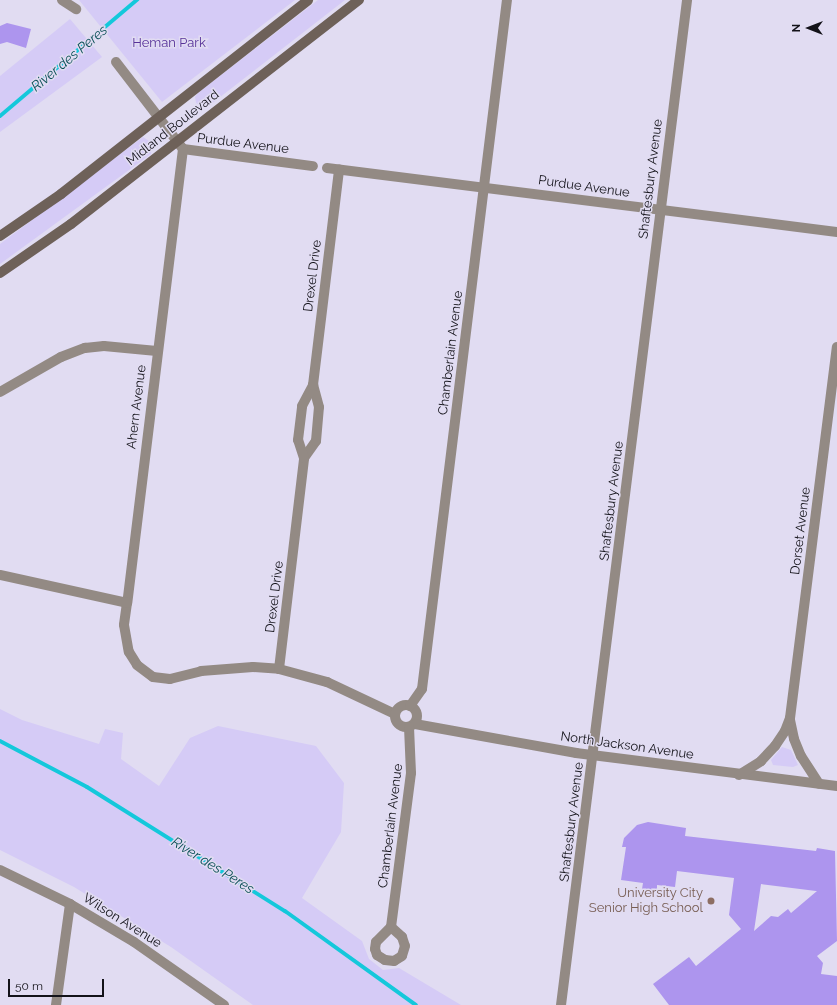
<!DOCTYPE html>
<html>
<head>
<meta charset="utf-8">
<style>
  body { margin:0 }
  #map { position:relative; width:837px; height:1005px; overflow:hidden; background:#e1dcf2; font-family:Raleway,sans-serif }
  div>[style] { position:absolute }
  .green>* { inset:0; background:#d5cbf6 }
  .stream>* { height:4px; margin:-2px; padding:0 2px; transform-origin:2px; border-radius:2px; background:#14c8db }
  .building>* { inset:0; background:#ad95ee }
  .minor>* { height:10px; margin:-5px; padding:0 5px; transform-origin:5px; border-radius:5px; background:#938a84 }
  .minor>.ring { margin:-5px; padding:0; box-sizing:content-box; background:none; border:10px solid #938a84; border-radius:50% }
  .secondary>* { height:10px; margin:-5px; padding:0 5px; transform-origin:5px; border-radius:5px; background:#6e6159 }
  .dots>* { width:11px; height:11px; translate:-50% -50%; box-sizing:border-box; border:2px solid #e1dcf2; border-radius:50% }
  span { translate:-50% -50%; white-space:nowrap; text-align:center; line-height:1.15; -webkit-text-stroke:3px #e1dcf2; paint-order:stroke }
  .park-label { font-size:13px; color:#573299 }
  .street-label { font-size:13px; color:#131219 }
  .education-label { font-size:13px; color:#785e54 }
  .right { translate:-100% -50%; text-align:right }
  .water-label { font-size:14px; color:#0a4f56; font-style:italic }
  .north { position:absolute; left:789px; top:8px; width:40px; height:40px; -webkit-text-stroke:3px #e1dcf2; paint-order:stroke; rotate:270deg; font-size:11px; font-weight:700; line-height:16px; text-align:center; color:#131219 }
  .north::after { content:''; display:block; margin:auto; width:14px; height:18px; background:#131219; clip-path:polygon(50% 0,100% 100%,50% 72%,0 100%) }
  .scale { position:absolute; left:8px; top:979px; width:96px; height:18px; box-sizing:border-box; border:2px solid #131219; border-top:0; padding-left:5px; font-size:12px; line-height:14px; white-space:nowrap; color:#131219; -webkit-text-stroke:3px #e1dcf2; paint-order:stroke }
</style>
</head>
<body>
<div id="map">
  <div class="green">
    <i style="clip-path:polygon(79px 0,295px 0,162px 102px)"></i>
    <i style="clip-path:polygon(318px 0,345px 0,206px 108px,196px 103px,195px 97px,198px 93px)"></i>
    <i style="clip-path:polygon(70px 19px,102px 57px,0 132px,0 76px)"></i>
    <i style="clip-path:polygon(143px 137px,152px 143px,151px 154px,0 264px,0 244px)"></i>
    <i style="clip-path:polygon(0 709px,22px 720px,99px 744px,105px 729px,123px 733px,121px 759px,159px 786px,190px 738px,218px 726px,316px 746px,344px 783px,341px 832px,302px 898px,362px 941px,369px 959px,383px 970px,399px 968px,461px 1005px,253px 1005px,171px 947px,74px 887px,0 850px)"></i>
    <i style="clip-path:polygon(782px 747px,791px 750px,798px 765px,793px 767px,773px 765px,771px 760px)"></i>
  </div>
  <div class="stream">
    <i style="left:0;top:116px;width:180px;rotate:-40.3deg"></i>
    <i style="left:0;top:741px;width:98px;rotate:27.9deg"></i>
    <i style="left:87px;top:787px;width:234px;rotate:32.1deg"></i>
    <i style="left:285px;top:911px;width:161px;rotate:35.7deg"></i>
  </div>
  <div class="building">
    <i style="clip-path:polygon(7px 23px,31px 29px,26px 48px,7px 42px,0 44px,0 26px)"></i>
    <i style="clip-path:polygon(evenodd,648px 822px,686px 828px,685px 836px,816px 851px,817px 848px,835px 851px,837px 941px,817px 956px,823px 963px,821px 974px,837px 976px,837px 1005px,669px 1005px,653px 984px,689px 957px,696px 966px,741px 929px,729px 915px,734px 878px,677px 871px,675px 887px,657px 885px,657px 891px,642px 889px,643px 883px,621px 880px,626px 847px,622px 847px,624px 838px,637px 825px,648px 822px,761px 884px,816px 891px,817px 891px,791px 913px,788px 909px,778px 917px,771px 916px,754px 931px,761px 884px)"></i>
  </div>
  <div class="minor">
    <i style="left:62px;top:0;width:17px;rotate:33deg"></i>
    <i style="left:116px;top:62px;width:110px;rotate:52.4deg"></i>
    <i style="left:183px;top:149px;width:131px;rotate:7.5deg"></i>
    <i style="left:183px;top:149px;width:457px;rotate:97deg"></i>
    <i style="left:127px;top:603px;width:22px;rotate:98deg"></i>
    <i style="left:124px;top:625px;width:27px;rotate:80deg"></i>
    <i style="left:129px;top:652px;width:15px;rotate:58deg"></i>
    <i style="left:137px;top:665px;width:20px;rotate:37deg"></i>
    <i style="left:153px;top:677px;width:17px;rotate:7deg"></i>
    <i style="left:170px;top:679px;width:32px;rotate:-14deg"></i>
    <i style="left:201px;top:671px;width:52px;rotate:-4.4deg"></i>
    <i style="left:253px;top:667px;width:26px;rotate:4deg"></i>
    <i style="left:279px;top:669px;width:50px;rotate:15.2deg"></i>
    <i style="left:327px;top:682px;width:75px;rotate:25.2deg"></i>
    <i style="left:327px;top:168px;width:514px;rotate:7.15deg"></i>
    <i style="left:0;top:392px;width:70px;rotate:-29.8deg"></i>
    <i style="left:61px;top:357px;width:26px;rotate:-21deg"></i>
    <i style="left:85px;top:348px;width:19px;rotate:-6deg"></i>
    <i style="left:104px;top:346px;width:53px;rotate:5.4deg"></i>
    <i style="left:304px;top:458px;width:21px;rotate:-55deg"></i>
    <i style="left:316px;top:441px;width:34px;rotate:-85deg"></i>
    <i style="left:319px;top:407px;width:23px;rotate:-105deg"></i>
    <i style="left:0;top:575px;width:130px;rotate:12.4deg"></i>
    <i style="left:279px;top:669px;width:212px;rotate:-83.2deg"></i>
    <i style="left:304px;top:458px;width:19px;rotate:-108deg"></i>
    <i style="left:298px;top:440px;width:34px;rotate:-83deg"></i>
    <i style="left:302px;top:406px;width:24px;rotate:-62deg"></i>
    <i style="left:313px;top:385px;width:217px;rotate:-83.1deg"></i>
    <i class="ring" style="left:395px;top:705px;width:12px;height:12px"></i>
    <i style="left:410px;top:706px;width:21px;rotate:-55deg"></i>
    <i style="left:422px;top:689px;width:694px;rotate:-82.97deg"></i>
    <i style="left:790px;top:720px;width:19px;rotate:78deg"></i>
    <i style="left:794px;top:739px;width:18px;rotate:68deg"></i>
    <i style="left:801px;top:756px;width:33px;rotate:57deg"></i>
    <i style="left:415px;top:724px;width:164px;rotate:10.2deg"></i>
    <i style="left:576px;top:753px;width:263px;rotate:7.2deg"></i>
    <i style="left:739px;top:775px;width:26px;rotate:-32deg"></i>
    <i style="left:761px;top:761px;width:21px;rotate:-47deg"></i>
    <i style="left:775px;top:746px;width:18px;rotate:-56deg"></i>
    <i style="left:785px;top:731px;width:14px;rotate:-69deg"></i>
    <i style="left:790px;top:718px;width:374px;rotate:-82.8deg"></i>
    <i style="left:0;top:870px;width:78px;rotate:25.9deg"></i>
    <i style="left:70px;top:904px;width:74px;rotate:30.7deg"></i>
    <i style="left:134px;top:942px;width:110px;rotate:35deg"></i>
    <i style="left:391px;top:927px;width:15px;rotate:42deg"></i>
    <i style="left:402px;top:937px;width:9px;rotate:72deg"></i>
    <i style="left:405px;top:946px;width:10px;rotate:107deg"></i>
    <i style="left:402px;top:956px;width:9px;rotate:148deg"></i>
    <i style="left:394px;top:961px;width:9px;rotate:-174deg"></i>
    <i style="left:385px;top:960px;width:9px;rotate:-148deg"></i>
    <i style="left:377px;top:955px;width:6px;rotate:-108deg"></i>
    <i style="left:375px;top:949px;width:7px;rotate:-82deg"></i>
    <i style="left:376px;top:942px;width:21px;rotate:-45deg"></i>
    <i style="left:391px;top:927px;width:155px;rotate:-82.6deg"></i>
    <i style="left:411px;top:773px;width:46px;rotate:-92.5deg"></i>
    <i style="left:56px;top:1005px;width:102px;rotate:-82.1deg"></i>
    <i style="left:561px;top:1005px;width:1013px;rotate:-82.85deg"></i>
  </div>
  <div class="secondary">
    <i style="left:0;top:236px;width:74px;rotate:-34.5deg"></i>
    <i style="left:61px;top:194px;width:314px;rotate:-38.1deg"></i>
    <i style="left:0;top:273px;width:86px;rotate:-34.6deg"></i>
    <i style="left:71px;top:224px;width:365px;rotate:-37.9deg"></i>
  </div>
  <div class="dots">
    <i style="left:711px;top:901px;background:#8d6e63"></i>
  </div>
  <div class="park-label">
    <span style="left:169px;top:43px">Heman Park</span>
  </div>
  <div class="street-label">
    <span style="left:173px;top:128px;rotate:-38deg">Midland Boulevard</span>
    <span style="left:243px;top:144px;rotate:7deg">Purdue Avenue</span>
    <span style="left:651px;top:179px;rotate:-83deg">Shaftesbury Avenue</span>
    <span style="left:584px;top:187px;rotate:8deg">Purdue Avenue</span>
    <span style="left:313px;top:276px;rotate:-83deg">Drexel Drive</span>
    <span style="left:451px;top:353px;rotate:-83deg">Chamberlain Avenue</span>
    <span style="left:137px;top:407px;rotate:-83deg">Ahern Avenue</span>
    <span style="left:612px;top:501px;rotate:-83deg">Shaftesbury Avenue</span>
    <span style="left:801px;top:531px;rotate:-83deg">Dorset Avenue</span>
    <span style="left:275px;top:597px;rotate:-83deg">Drexel Drive</span>
    <span style="left:627px;top:746px;rotate:8deg">North Jackson Avenue</span>
    <span style="left:572px;top:822px;rotate:-83deg">Shaftesbury Avenue</span>
    <span style="left:391px;top:826px;rotate:-83deg">Chamberlain Avenue</span>
    <span style="left:122px;top:921px;rotate:32deg">Wilson Avenue</span>
  </div>
  <div class="education-label">
    <span class="right" style="left:703px;top:901px">University City<br>Senior High School</span>
  </div>
  <div class="water-label">
    <span style="left:69px;top:58px;rotate:-40deg">River des Peres</span>
    <span style="left:213px;top:865px;rotate:32deg">River des Peres</span>
  </div>
  <div class="north">N</div>
  <div class="scale">50 m</div>
</div>
</body>
</html>
